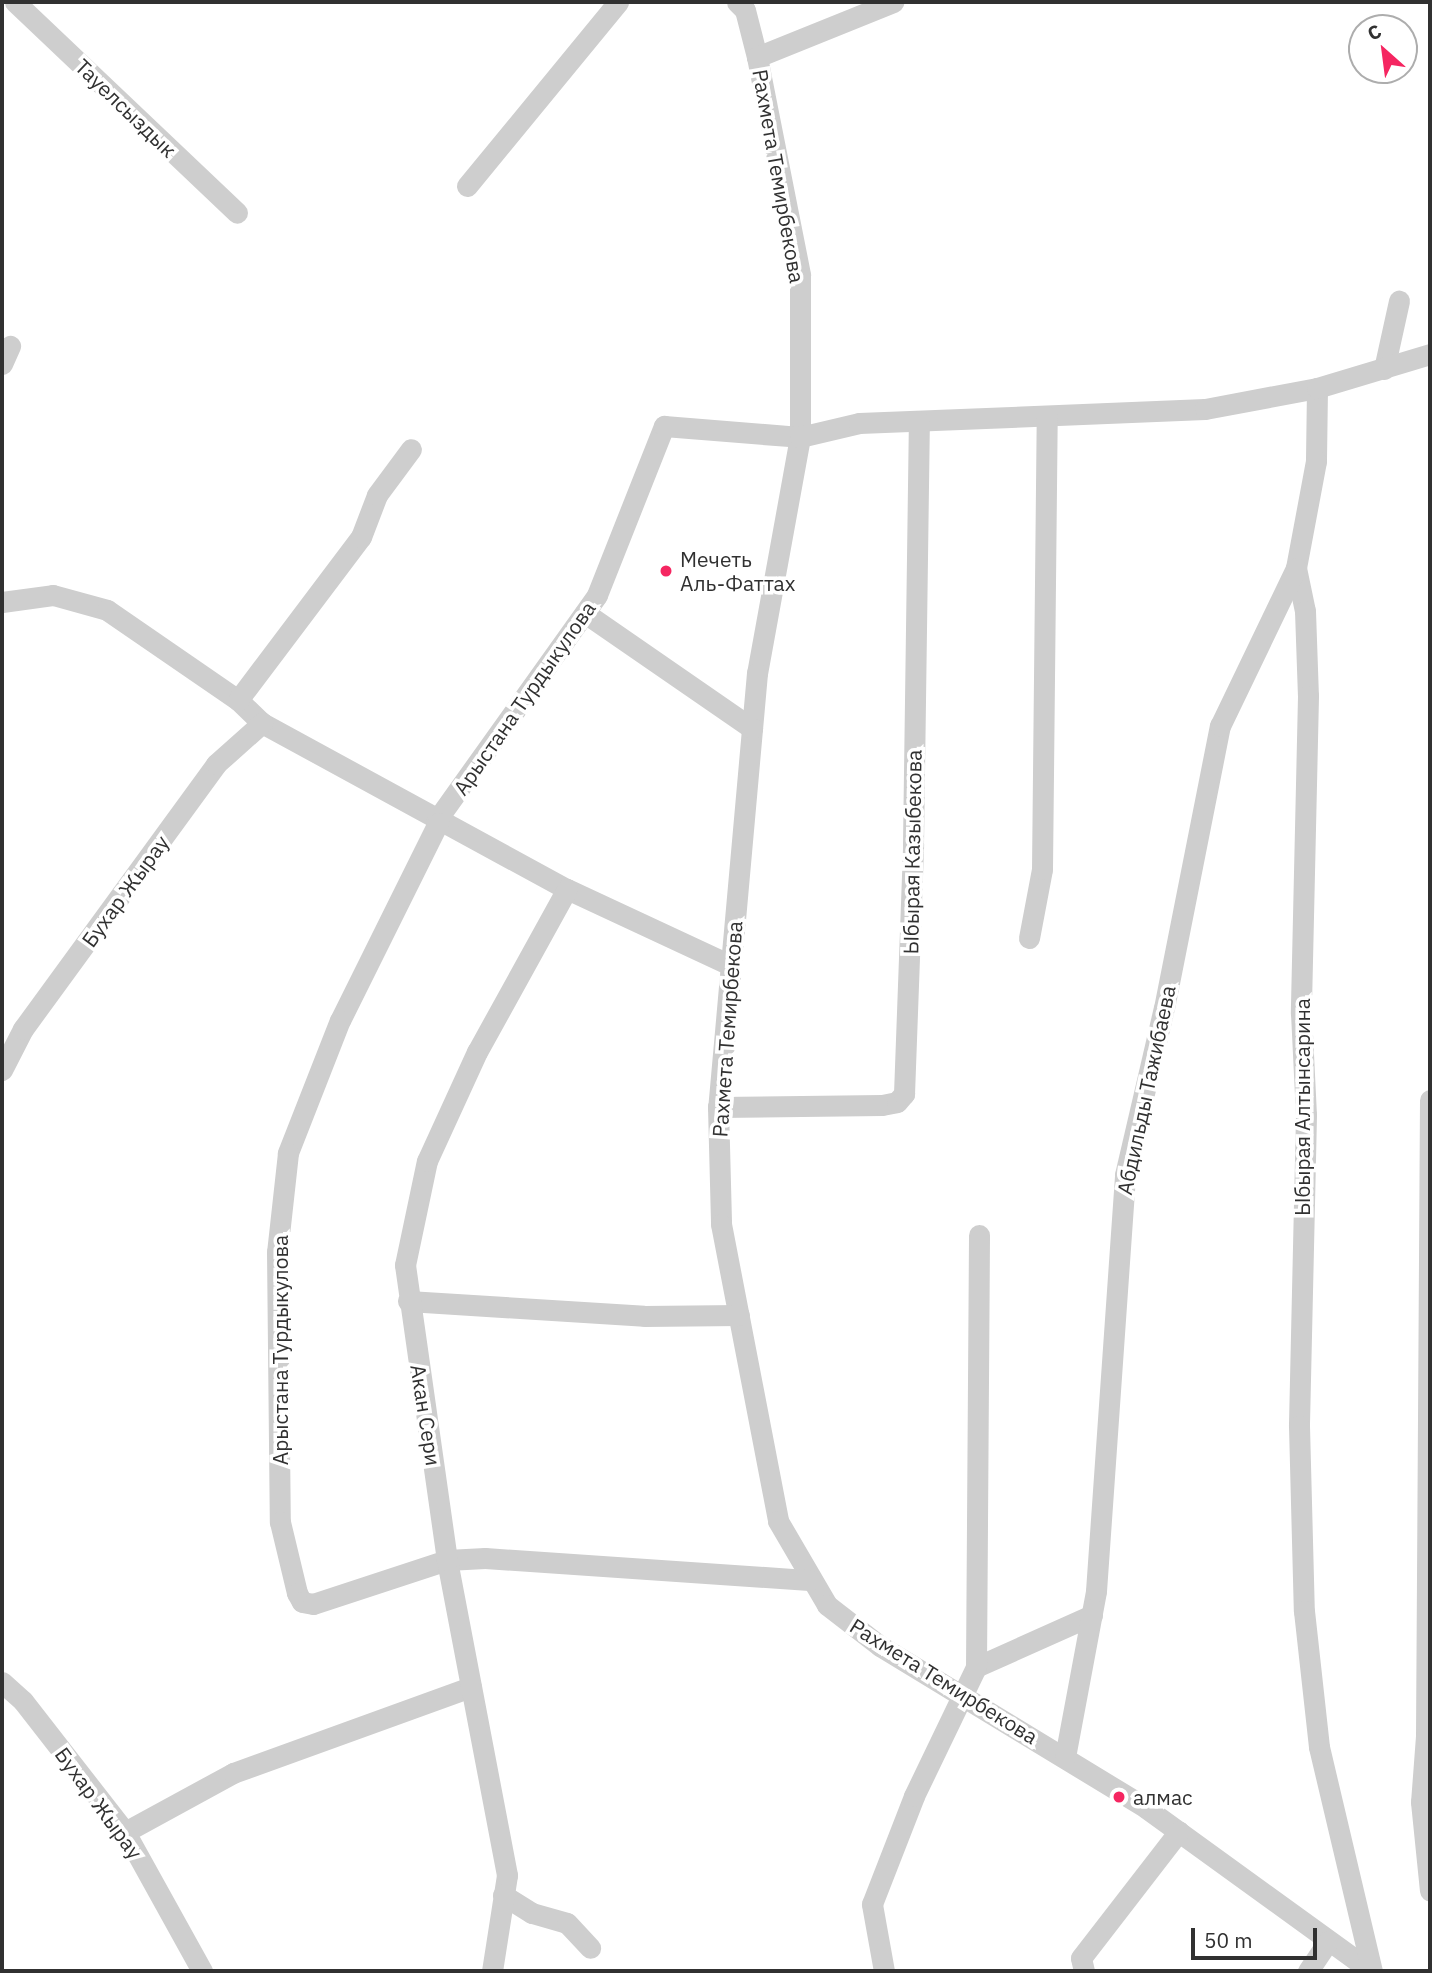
<!DOCTYPE html>
<html>
<head>
<meta charset="utf-8">
<style>
  body { margin:0 }
  #map { position:relative; width:1432px; height:1973px; overflow:hidden; background:#fff; font-family:"IBM Plex Sans",sans-serif }
  div>[style] { position:absolute }
  .minor>* { height:21px; margin:-10.5px; padding:0 10.5px; transform-origin:10.5px; border-radius:10.5px; background:#cecece }
  .dots>* { width:19px; height:19px; translate:-50% -50%; box-sizing:border-box; border:4px solid #fff; border-radius:50% }
  span { translate:-50% -50%; white-space:nowrap; text-align:center; line-height:1.15; -webkit-text-stroke:7px #fff; paint-order:stroke }
  .street-label { font-size:21px; color:#313131 }
  .poi-label { font-size:21px; color:#313131 }
  .left { translate:0 -50%; text-align:left }
  .frame { position:absolute; inset:0; border:4px solid #313131; pointer-events:none }
  .north { position:absolute; left:1348px; top:14px; width:70px; height:70px; box-sizing:border-box; background:#fff; border:2px solid #adadad; border-radius:50%; rotate:332deg; font-size:19px; font-weight:700; line-height:28px; text-align:center; color:#313131 }
  .north::after { content:''; display:block; margin:auto; width:24px; height:32px; background:#f52661; clip-path:polygon(50% 0,100% 100%,50% 72%,0 100%) }
  .scale { position:absolute; left:1191px; top:1928px; width:126px; height:32px; box-sizing:border-box; border:4px solid #313131; border-top:0; padding-left:9px; font-size:21px; line-height:24px; white-space:nowrap; color:#313131; -webkit-text-stroke:5px #fff; paint-order:stroke }
</style>
</head>
<body>
<div id="map">
  <div class="minor">
    <i style="left:15px;top:2px;width:306px;rotate:43.5deg"></i>
    <i style="left:737px;top:2px;width:11px;rotate:45deg"></i>
    <i style="left:745px;top:10px;width:49px;rotate:75.7deg"></i>
    <i style="left:757px;top:57px;width:222px;rotate:78.8deg"></i>
    <i style="left:800px;top:275px;width:162px;rotate:90deg"></i>
    <i style="left:800px;top:437px;width:240px;rotate:100.3deg"></i>
    <i style="left:757px;top:673px;width:436px;rotate:95.1deg"></i>
    <i style="left:718px;top:1107px;width:117px;rotate:88.5deg"></i>
    <i style="left:721px;top:1224px;width:302px;rotate:79.1deg"></i>
    <i style="left:778px;top:1521px;width:97px;rotate:59.7deg"></i>
    <i style="left:827px;top:1605px;width:67px;rotate:37.7deg"></i>
    <i style="left:880px;top:1646px;width:311px;rotate:31.3deg"></i>
    <i style="left:1146px;top:1808px;width:278px;rotate:35.9deg"></i>
    <i style="left:757px;top:57px;width:147px;rotate:-22deg"></i>
    <i style="left:467px;top:186px;width:238px;rotate:-50.6deg"></i>
    <i style="left:2px;top:364px;width:20px;rotate:-66deg"></i>
    <i style="left:1384px;top:369px;width:70px;rotate:-77.6deg"></i>
    <i style="left:1317px;top:388px;width:73px;rotate:90.8deg"></i>
    <i style="left:1316px;top:461px;width:109px;rotate:100.6deg"></i>
    <i style="left:1296px;top:568px;width:44px;rotate:78.2deg"></i>
    <i style="left:1305px;top:611px;width:85px;rotate:88deg"></i>
    <i style="left:1308px;top:696px;width:317px;rotate:91.3deg"></i>
    <i style="left:1301px;top:1013px;width:102px;rotate:87.2deg"></i>
    <i style="left:1306px;top:1115px;width:311px;rotate:91.3deg"></i>
    <i style="left:1299px;top:1426px;width:185px;rotate:88.5deg"></i>
    <i style="left:1304px;top:1611px;width:137px;rotate:83.7deg"></i>
    <i style="left:1319px;top:1747px;width:230px;rotate:76.7deg"></i>
    <i style="left:2px;top:602px;width:51px;rotate:-7.8deg"></i>
    <i style="left:53px;top:595px;width:56px;rotate:15.5deg"></i>
    <i style="left:107px;top:610px;width:159px;rotate:34.5deg"></i>
    <i style="left:238px;top:700px;width:33px;rotate:44deg"></i>
    <i style="left:262px;top:723px;width:347px;rotate:28.6deg"></i>
    <i style="left:567px;top:889px;width:180px;rotate:25deg"></i>
    <i style="left:585px;top:613px;width:203px;rotate:34.6deg"></i>
    <i style="left:238px;top:700px;width:204px;rotate:-53deg"></i>
    <i style="left:361px;top:537px;width:45px;rotate:-69.1deg"></i>
    <i style="left:377px;top:495px;width:57px;rotate:-53.5deg"></i>
    <i style="left:436px;top:821px;width:277px;rotate:-54.5deg"></i>
    <i style="left:597px;top:595px;width:182px;rotate:-68.4deg"></i>
    <i style="left:664px;top:426px;width:136px;rotate:4.6deg"></i>
    <i style="left:800px;top:437px;width:61px;rotate:-13.3deg"></i>
    <i style="left:859px;top:423px;width:346px;rotate:-2.3deg"></i>
    <i style="left:1205px;top:409px;width:114px;rotate:-10.6deg"></i>
    <i style="left:1317px;top:388px;width:118px;rotate:-16.7deg"></i>
    <i style="left:438px;top:823px;width:220px;rotate:116.4deg"></i>
    <i style="left:340px;top:1020px;width:143px;rotate:111.4deg"></i>
    <i style="left:288px;top:1153px;width:100px;rotate:96.3deg"></i>
    <i style="left:277px;top:1252px;width:270px;rotate:89.4deg"></i>
    <i style="left:280px;top:1522px;width:73px;rotate:76.5deg"></i>
    <i style="left:297px;top:1593px;width:10px;rotate:61deg"></i>
    <i style="left:302px;top:1602px;width:11px;rotate:10deg"></i>
    <i style="left:313px;top:1604px;width:141px;rotate:-18.2deg"></i>
    <i style="left:447px;top:1560px;width:38px;rotate:-3deg"></i>
    <i style="left:485px;top:1558px;width:325px;rotate:3.9deg"></i>
    <i style="left:1029px;top:938px;width:70px;rotate:-79.3deg"></i>
    <i style="left:1042px;top:869px;width:452px;rotate:-89.4deg"></i>
    <i style="left:2px;top:1070px;width:46px;rotate:-62.9deg"></i>
    <i style="left:23px;top:1029px;width:328px;rotate:-53.9deg"></i>
    <i style="left:216px;top:764px;width:62px;rotate:-41.7deg"></i>
    <i style="left:1430px;top:1100px;width:636px;rotate:90.36deg"></i>
    <i style="left:1426px;top:1736px;width:66px;rotate:94.3deg"></i>
    <i style="left:1421px;top:1802px;width:89px;rotate:84.2deg"></i>
    <i style="left:718px;top:1107px;width:164px;rotate:-0.7deg"></i>
    <i style="left:882px;top:1105px;width:15px;rotate:-11deg"></i>
    <i style="left:897px;top:1102px;width:11px;rotate:-49deg"></i>
    <i style="left:904px;top:1094px;width:250px;rotate:-87.9deg"></i>
    <i style="left:913px;top:844px;width:423px;rotate:-89.2deg"></i>
    <i style="left:408px;top:1301px;width:236px;rotate:3.6deg"></i>
    <i style="left:644px;top:1316px;width:95px;rotate:-0.6deg"></i>
    <i style="left:976px;top:1667px;width:127px;rotate:-24.1deg"></i>
    <i style="left:2px;top:1682px;width:28px;rotate:42deg"></i>
    <i style="left:23px;top:1701px;width:166px;rotate:52.1deg"></i>
    <i style="left:125px;top:1832px;width:159px;rotate:61deg"></i>
    <i style="left:1065px;top:1757px;width:169px;rotate:-79.4deg"></i>
    <i style="left:1096px;top:1591px;width:417px;rotate:-86deg"></i>
    <i style="left:1125px;top:1175px;width:171px;rotate:-76.9deg"></i>
    <i style="left:1164px;top:1008px;width:288px;rotate:-78.8deg"></i>
    <i style="left:1220px;top:726px;width:175px;rotate:-64.3deg"></i>
    <i style="left:125px;top:1832px;width:123px;rotate:-28.6deg"></i>
    <i style="left:233px;top:1773px;width:253px;rotate:-19.9deg"></i>
    <i style="left:503px;top:1895px;width:34px;rotate:32deg"></i>
    <i style="left:532px;top:1913px;width:36px;rotate:16deg"></i>
    <i style="left:567px;top:1923px;width:34px;rotate:47deg"></i>
    <i style="left:492px;top:1971px;width:97px;rotate:-81.1deg"></i>
    <i style="left:507px;top:1875px;width:321px;rotate:-100.8deg"></i>
    <i style="left:447px;top:1560px;width:298px;rotate:-98.1deg"></i>
    <i style="left:405px;top:1265px;width:106px;rotate:-78.1deg"></i>
    <i style="left:427px;top:1161px;width:120px;rotate:-65.4deg"></i>
    <i style="left:477px;top:1052px;width:186px;rotate:-61.1deg"></i>
    <i style="left:884px;top:1971px;width:68px;rotate:-100.2deg"></i>
    <i style="left:872px;top:1904px;width:116px;rotate:-68.7deg"></i>
    <i style="left:914px;top:1796px;width:143px;rotate:-64.3deg"></i>
    <i style="left:976px;top:1667px;width:432px;rotate:-89.6deg"></i>
    <i style="left:1084px;top:1971px;width:13px;rotate:-103deg"></i>
    <i style="left:1081px;top:1958px;width:160px;rotate:-52.3deg"></i>
    <i style="left:1308px;top:1971px;width:36px;rotate:-56deg"></i>
  </div>
  <div class="dots">
    <i style="left:666px;top:571px;background:#f52661"></i>
    <i style="left:1119px;top:1797px;background:#f52661"></i>
  </div>
  <div class="street-label">
    <span style="left:126px;top:108px;rotate:44deg">Тауелсыздык</span>
    <span style="left:779px;top:176px;rotate:80deg">Рахмета Темирбекова</span>
    <span style="left:524px;top:698px;rotate:-55deg">Арыстана Турдыкулова</span>
    <span style="left:912px;top:852px;rotate:-89deg">Ыбырая Казыбекова</span>
    <span style="left:125px;top:891px;rotate:-54deg">Бухар Жырау</span>
    <span style="left:727px;top:1029px;rotate:-86deg">Рахмета Темирбекова</span>
    <span style="left:1146px;top:1090px;rotate:-78deg">Абдильды Тажибаева</span>
    <span style="left:1302px;top:1107px;rotate:-90deg">Ыбырая Алтынсарина</span>
    <span style="left:280px;top:1350px;rotate:-90deg">Арыстана Турдыкулова</span>
    <span style="left:426px;top:1415px;rotate:81deg">Акан Сери</span>
    <span style="left:944px;top:1681px;rotate:32deg">Рахмета Темирбекова</span>
    <span style="left:99px;top:1803px;rotate:54deg">Бухар Жырау</span>
  </div>
  <div class="poi-label">
    <span class="left" style="left:680px;top:571px">Мечеть<br>Аль-Фаттах</span>
    <span class="left" style="left:1133px;top:1797px">алмас</span>
  </div>
  <div class="frame"></div>
  <div class="north">С</div>
  <div class="scale">50 m</div>
</div>
</body>
</html>
